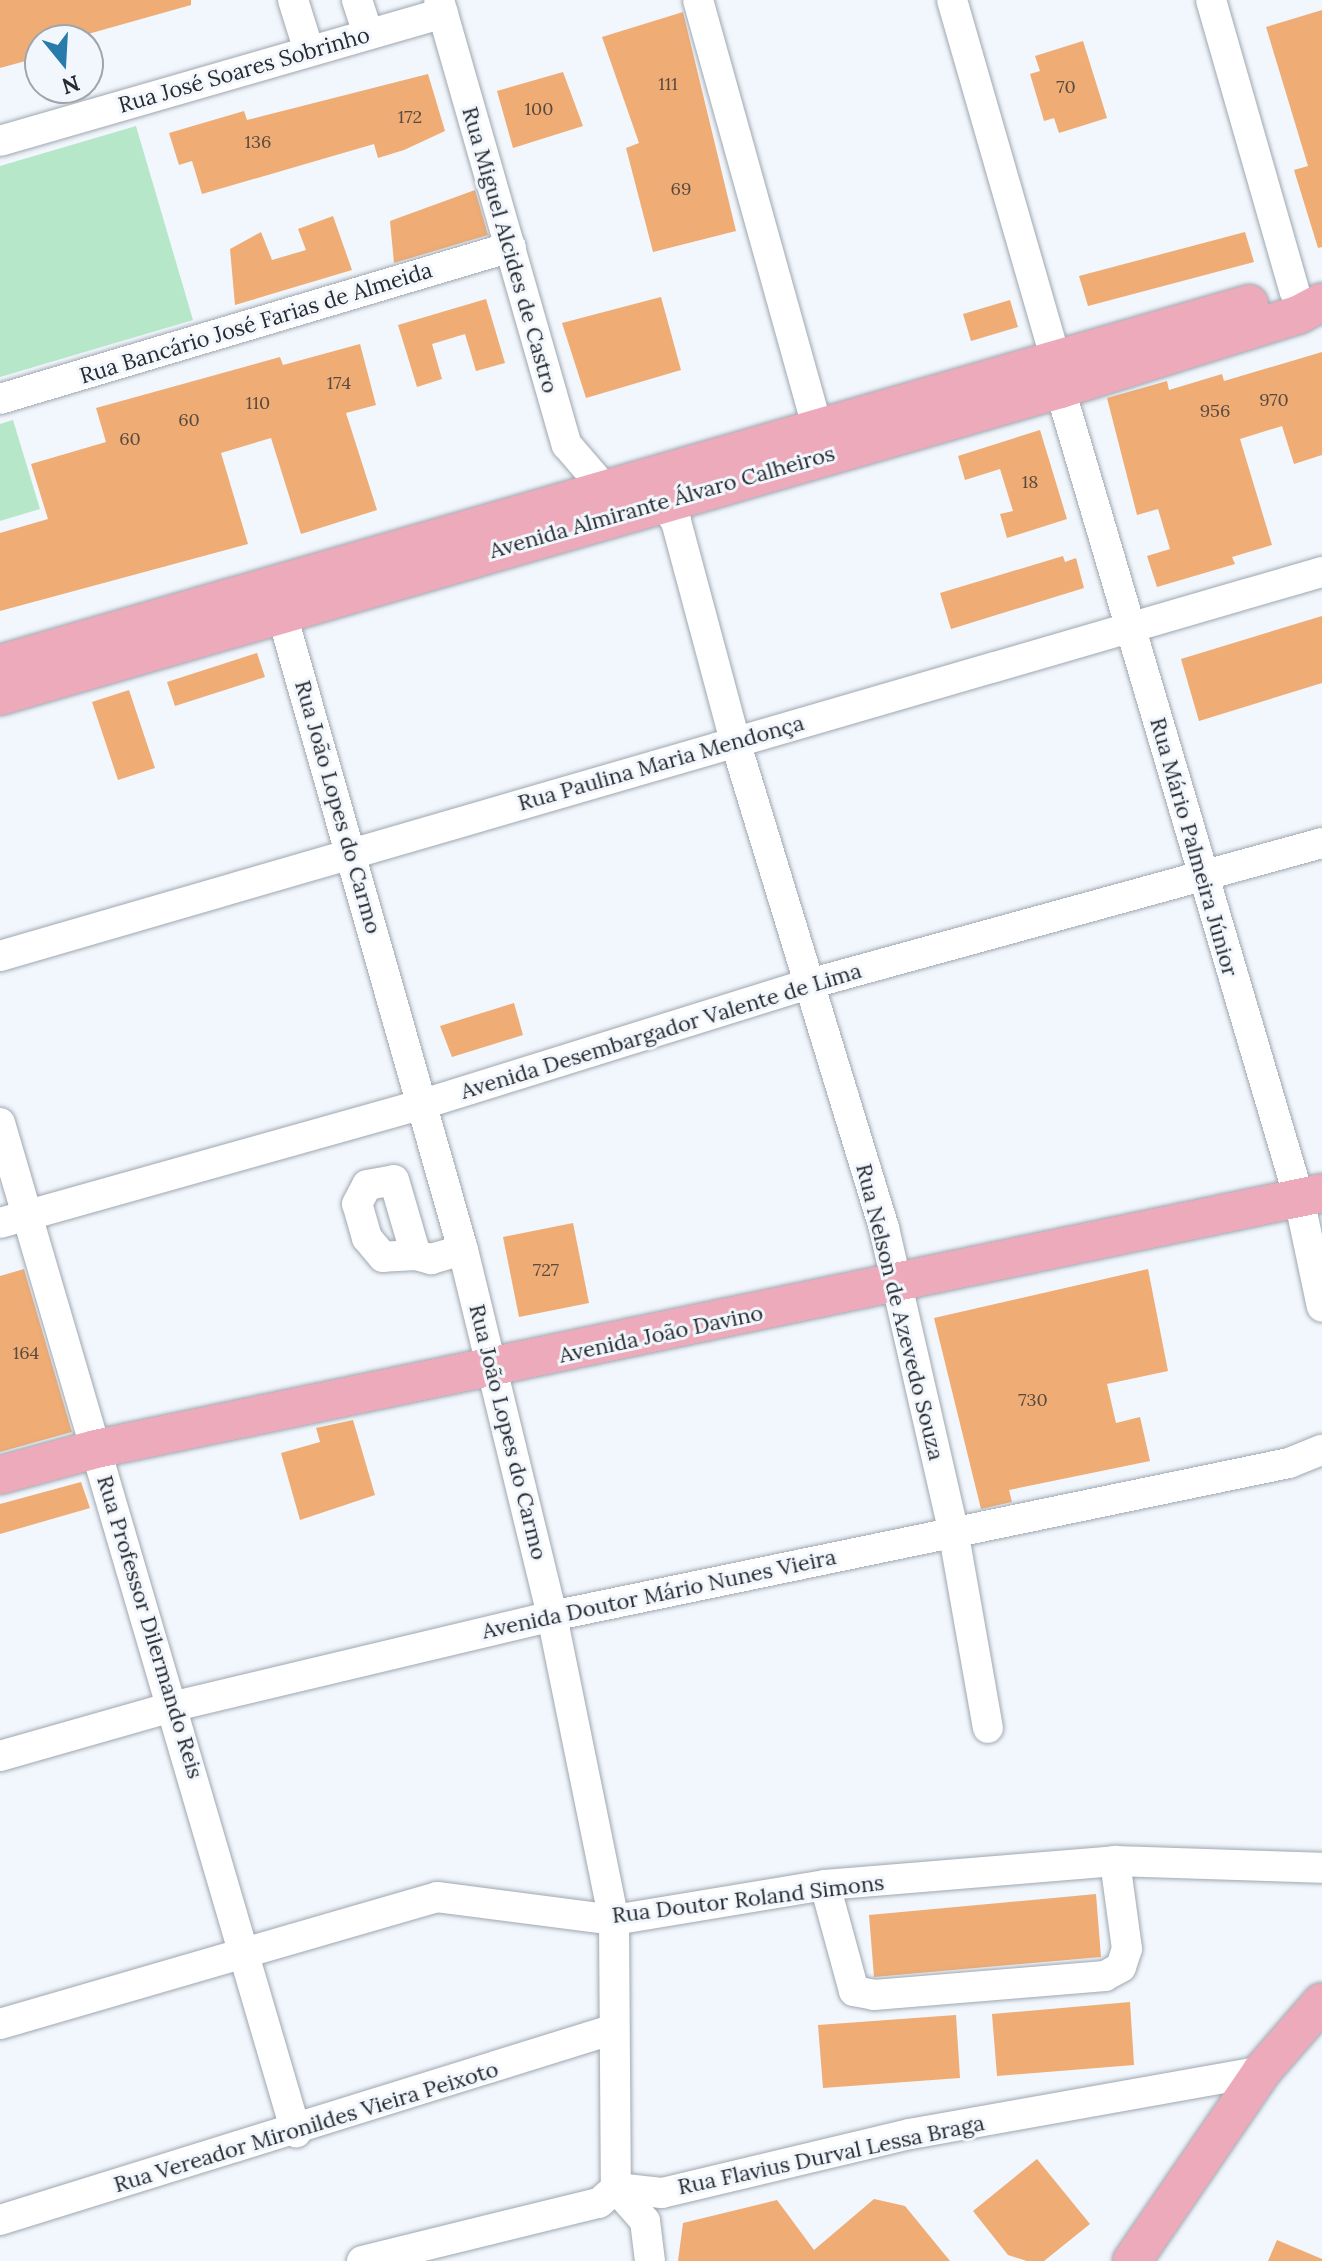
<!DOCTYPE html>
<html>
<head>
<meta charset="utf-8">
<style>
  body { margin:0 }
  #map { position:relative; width:1322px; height:2261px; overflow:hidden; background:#f2f7fd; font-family:Lora,serif }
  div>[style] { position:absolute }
  .green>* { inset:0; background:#b5e7c8 }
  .building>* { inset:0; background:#efac74 }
  .roads { filter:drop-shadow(0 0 2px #9fa7b0) drop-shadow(0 0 2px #9fa7b0) }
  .minor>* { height:30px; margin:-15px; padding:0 15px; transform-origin:15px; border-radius:15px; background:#fff }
  .major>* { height:38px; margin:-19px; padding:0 19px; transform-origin:19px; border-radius:19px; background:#ecaaba }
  span { translate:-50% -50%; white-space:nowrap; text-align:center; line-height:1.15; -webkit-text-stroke:6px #f2f7fd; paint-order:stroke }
  .number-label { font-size:18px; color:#594a40 }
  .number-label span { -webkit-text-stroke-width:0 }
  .street-label { font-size:22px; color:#272a2e }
  .north { position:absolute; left:24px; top:24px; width:80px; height:80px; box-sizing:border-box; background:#f2f7fd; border:2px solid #a1a5aa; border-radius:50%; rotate:162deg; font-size:22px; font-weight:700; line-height:32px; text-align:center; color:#272a2e }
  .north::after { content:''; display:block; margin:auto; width:28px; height:36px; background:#287bab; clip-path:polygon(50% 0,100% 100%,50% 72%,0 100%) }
</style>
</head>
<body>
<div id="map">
  <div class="green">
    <i style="clip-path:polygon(136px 126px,193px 320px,0 377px,0 166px)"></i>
    <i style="clip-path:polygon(13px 420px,40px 509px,0 521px,0 424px)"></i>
  </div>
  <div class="building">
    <i style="clip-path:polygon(0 0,191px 0,191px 5px,88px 34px,90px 40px,40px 40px,40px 57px,0 68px)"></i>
    <i style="clip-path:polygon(1322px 10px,1322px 247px,1318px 248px,1294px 170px,1308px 166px,1266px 27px)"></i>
    <i style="clip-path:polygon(683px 12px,736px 231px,653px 252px,626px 148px,639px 143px,602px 37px)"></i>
    <i style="clip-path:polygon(1083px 41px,1107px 118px,1059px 133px,1054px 118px,1044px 121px,1030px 74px,1040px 71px,1035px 56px)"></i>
    <i style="clip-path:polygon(563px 72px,583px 126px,513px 148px,497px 91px)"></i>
    <i style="clip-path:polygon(428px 74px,445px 131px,404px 150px,378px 158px,374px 144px,202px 194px,192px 161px,179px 165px,169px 133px,244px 111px,247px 120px)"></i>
    <i style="clip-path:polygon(475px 190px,488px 235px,394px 263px,390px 221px)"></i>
    <i style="clip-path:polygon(333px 216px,352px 270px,235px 305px,230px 249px,261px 232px,272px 260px,306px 250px,298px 229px)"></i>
    <i style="clip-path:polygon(1245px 232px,1254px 262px,1088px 306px,1079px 276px)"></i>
    <i style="clip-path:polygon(661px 297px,681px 370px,586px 398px,562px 323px)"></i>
    <i style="clip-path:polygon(486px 299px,505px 363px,476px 371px,465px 334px,432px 344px,442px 379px,417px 387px,398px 325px)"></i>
    <i style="clip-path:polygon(1010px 300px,1018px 327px,971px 341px,963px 314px)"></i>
    <i style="clip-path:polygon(360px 344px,376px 405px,346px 413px,377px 510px,301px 534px,271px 438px,221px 453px,248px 544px,0 611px,0 533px,48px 519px,31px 464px,106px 442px,96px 408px,280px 357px,283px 365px)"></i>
    <i style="clip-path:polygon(1322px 352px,1322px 455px,1294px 464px,1282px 426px,1240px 439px,1272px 545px,1232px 557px,1235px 564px,1157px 587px,1147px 556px,1170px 549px,1158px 509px,1137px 515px,1107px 398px,1167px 381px,1169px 390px,1222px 374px,1224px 381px)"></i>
    <i style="clip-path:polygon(1040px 430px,1067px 519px,1007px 538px,1000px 514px,1013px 511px,1000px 469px,965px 480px,958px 456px)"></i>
    <i style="clip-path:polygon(1063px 556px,1065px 562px,1076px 558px,1084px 588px,951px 629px,940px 593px)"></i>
    <i style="clip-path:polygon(1322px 616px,1322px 683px,1199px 721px,1181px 659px)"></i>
    <i style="clip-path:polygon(257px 653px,265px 677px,175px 706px,167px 682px)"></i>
    <i style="clip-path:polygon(129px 690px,155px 768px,118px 780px,92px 702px)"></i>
    <i style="clip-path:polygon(514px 1003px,523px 1035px,452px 1057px,440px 1026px)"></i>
    <i style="clip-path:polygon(573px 1223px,589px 1303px,519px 1317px,503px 1237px)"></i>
    <i style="clip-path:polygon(24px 1269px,72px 1432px,0 1452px,0 1276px)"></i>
    <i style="clip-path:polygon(1148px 1269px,1168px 1371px,1107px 1384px,1116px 1423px,1140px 1417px,1150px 1461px,1009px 1490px,1012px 1502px,981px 1509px,934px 1318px)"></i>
    <i style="clip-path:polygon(353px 1420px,375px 1495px,300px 1520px,281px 1453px,320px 1442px,316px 1428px)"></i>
    <i style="clip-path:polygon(81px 1482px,90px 1508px,0 1534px,0 1504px)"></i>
    <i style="clip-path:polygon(1096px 1894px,1101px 1957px,874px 1977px,869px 1915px)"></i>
    <i style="clip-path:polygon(1130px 2002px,1134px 2065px,997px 2076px,992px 2014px)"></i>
    <i style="clip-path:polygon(956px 2015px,960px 2078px,823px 2088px,818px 2025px)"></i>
    <i style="clip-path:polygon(1037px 2159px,1090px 2224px,1044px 2261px,1027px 2261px,1008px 2255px,973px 2211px)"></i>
    <i style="clip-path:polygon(874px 2199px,905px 2206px,950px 2261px,678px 2261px,683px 2223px,777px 2200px,814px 2250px)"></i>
    <i style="clip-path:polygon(1277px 2240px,1322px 2259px,1322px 2261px,1268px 2261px)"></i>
  </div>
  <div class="roads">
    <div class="minor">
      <i style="left:293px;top:0;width:53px;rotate:72.6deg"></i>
      <i style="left:357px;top:0;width:36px;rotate:72deg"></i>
      <i style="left:439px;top:0;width:463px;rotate:74deg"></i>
      <i style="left:567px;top:445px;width:57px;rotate:49.3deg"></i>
      <i style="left:604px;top:488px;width:60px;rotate:13.6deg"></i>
      <i style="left:662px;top:502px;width:24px;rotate:54deg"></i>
      <i style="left:676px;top:521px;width:228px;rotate:75deg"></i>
      <i style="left:735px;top:741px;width:509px;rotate:72.99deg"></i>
      <i style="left:884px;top:1228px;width:310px;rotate:77.1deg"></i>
      <i style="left:953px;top:1530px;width:201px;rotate:80deg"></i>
      <i style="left:698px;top:0;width:442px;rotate:74.4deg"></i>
      <i style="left:952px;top:0;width:372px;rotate:73.9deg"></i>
      <i style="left:1211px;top:0;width:304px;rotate:74deg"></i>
      <i style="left:0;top:141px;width:461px;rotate:-16.1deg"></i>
      <i style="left:1060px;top:389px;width:844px;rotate:73.54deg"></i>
      <i style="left:1299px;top:1198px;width:111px;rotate:78.1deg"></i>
      <i style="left:0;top:399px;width:533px;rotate:-16.57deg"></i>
      <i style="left:281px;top:611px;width:664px;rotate:74.1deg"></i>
      <i style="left:463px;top:1250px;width:377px;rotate:76.3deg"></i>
      <i style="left:552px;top:1616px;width:310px;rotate:78.5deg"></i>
      <i style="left:614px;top:1920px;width:268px;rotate:89.6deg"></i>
      <i style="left:616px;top:2188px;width:44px;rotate:48.7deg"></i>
      <i style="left:645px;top:2221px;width:40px;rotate:82.9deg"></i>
      <i style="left:0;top:956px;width:1377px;rotate:-16.2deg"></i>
      <i style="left:0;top:1123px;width:1052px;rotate:73.65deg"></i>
      <i style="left:0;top:1223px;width:439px;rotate:-15.7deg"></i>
      <i style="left:423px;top:1104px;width:404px;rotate:-17.3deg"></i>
      <i style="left:809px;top:984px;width:532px;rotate:-15.37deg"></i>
      <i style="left:416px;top:1255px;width:33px;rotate:177deg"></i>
      <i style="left:383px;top:1257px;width:25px;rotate:-130deg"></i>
      <i style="left:367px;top:1238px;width:35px;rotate:-106deg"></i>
      <i style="left:357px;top:1204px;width:21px;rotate:-62deg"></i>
      <i style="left:367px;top:1185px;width:27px;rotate:-10deg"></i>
      <i style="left:394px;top:1180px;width:78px;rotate:73.7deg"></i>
      <i style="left:416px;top:1255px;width:16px;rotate:15deg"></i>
      <i style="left:431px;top:1259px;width:33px;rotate:-16deg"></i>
      <i style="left:0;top:1756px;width:182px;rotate:-15.9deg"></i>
      <i style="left:175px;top:1706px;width:388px;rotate:-13.4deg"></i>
      <i style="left:552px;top:1616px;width:753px;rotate:-11.73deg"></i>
      <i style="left:1289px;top:1463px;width:35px;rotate:-22deg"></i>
      <i style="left:825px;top:1885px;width:110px;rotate:74.7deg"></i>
      <i style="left:854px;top:1991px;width:20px;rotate:11deg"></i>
      <i style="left:874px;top:1995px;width:232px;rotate:-4.7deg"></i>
      <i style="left:1105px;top:1976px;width:18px;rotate:-29deg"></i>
      <i style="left:1121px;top:1967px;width:19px;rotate:-72deg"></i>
      <i style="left:1127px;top:1949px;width:89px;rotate:-97.8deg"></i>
      <i style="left:0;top:2024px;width:455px;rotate:-16.2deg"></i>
      <i style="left:437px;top:1897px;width:178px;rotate:7.4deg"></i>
      <i style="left:614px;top:1920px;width:214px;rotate:-9.4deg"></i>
      <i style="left:825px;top:1885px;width:291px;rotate:-4.7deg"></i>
      <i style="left:1115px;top:1861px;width:207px;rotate:1.9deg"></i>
      <i style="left:0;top:2220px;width:640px;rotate:-17.27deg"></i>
      <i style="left:362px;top:2261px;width:244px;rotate:-13.8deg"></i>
      <i style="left:599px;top:2203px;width:23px;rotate:-41deg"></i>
      <i style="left:616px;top:2188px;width:46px;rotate:6.2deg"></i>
      <i style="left:662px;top:2193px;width:255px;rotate:-13.4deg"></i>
      <i style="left:910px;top:2134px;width:358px;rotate:-10.1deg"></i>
    </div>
    <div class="major">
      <i style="left:0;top:664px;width:1300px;rotate:-16.08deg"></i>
      <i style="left:0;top:696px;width:1104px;rotate:-16.15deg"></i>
      <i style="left:1060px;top:389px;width:249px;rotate:-17.3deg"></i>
      <i style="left:1298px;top:315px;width:27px;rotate:-28deg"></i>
      <i style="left:0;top:1475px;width:99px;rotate:-15.2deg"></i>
      <i style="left:96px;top:1449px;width:1252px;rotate:-11.79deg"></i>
      <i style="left:1132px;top:2261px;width:230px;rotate:-55.6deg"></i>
      <i style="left:1262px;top:2071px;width:91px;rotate:-49deg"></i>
    </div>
  </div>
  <div class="number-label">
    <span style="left:668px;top:84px">111</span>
    <span style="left:1066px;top:87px">70</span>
    <span style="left:539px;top:109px">100</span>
    <span style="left:410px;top:117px">172</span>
    <span style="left:258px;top:142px">136</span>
    <span style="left:681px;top:189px">69</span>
    <span style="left:339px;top:383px">174</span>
    <span style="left:1274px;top:400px">970</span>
    <span style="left:258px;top:403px">110</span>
    <span style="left:1215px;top:411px">956</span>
    <span style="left:189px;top:420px">60</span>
    <span style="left:130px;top:439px">60</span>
    <span style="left:1030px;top:482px">18</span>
    <span style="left:546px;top:1270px">727</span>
    <span style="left:26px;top:1353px">164</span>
    <span style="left:1033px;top:1400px">730</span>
  </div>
  <div class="street-label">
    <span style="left:244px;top:70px;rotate:-16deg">Rua José Soares Sobrinho</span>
    <span style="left:510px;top:250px;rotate:74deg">Rua Miguel Alcides de Castro</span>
    <span style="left:256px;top:323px;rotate:-17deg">Rua Bancário José Farias de Almeida</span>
    <span style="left:662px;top:502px;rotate:-16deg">Avenida Almirante Álvaro Calheiros</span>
    <span style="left:661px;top:763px;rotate:-16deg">Rua Paulina Maria Mendonça</span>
    <span style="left:338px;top:807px;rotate:74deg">Rua João Lopes do Carmo</span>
    <span style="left:1194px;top:847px;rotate:74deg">Rua Mário Palmeira Júnior</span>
    <span style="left:661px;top:1031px;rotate:-17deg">Avenida Desembargador Valente de Lima</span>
    <span style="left:900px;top:1312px;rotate:76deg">Rua Nelson de Azevedo Souza</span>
    <span style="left:661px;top:1334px;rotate:-12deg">Avenida João Davino</span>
    <span style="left:508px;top:1432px;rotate:76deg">Rua João Lopes do Carmo</span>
    <span style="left:659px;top:1594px;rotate:-12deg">Avenida Doutor Mário Nunes Vieira</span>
    <span style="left:150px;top:1627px;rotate:73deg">Rua Professor Dilermando Reis</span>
    <span style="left:748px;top:1899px;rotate:-7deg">Rua Doutor Roland Simons</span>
    <span style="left:306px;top:2127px;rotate:-17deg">Rua Vereador Mironildes Vieira Peixoto</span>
    <span style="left:831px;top:2155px;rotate:-12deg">Rua Flavius Durval Lessa Braga</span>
  </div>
  <div class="north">N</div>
</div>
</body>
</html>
